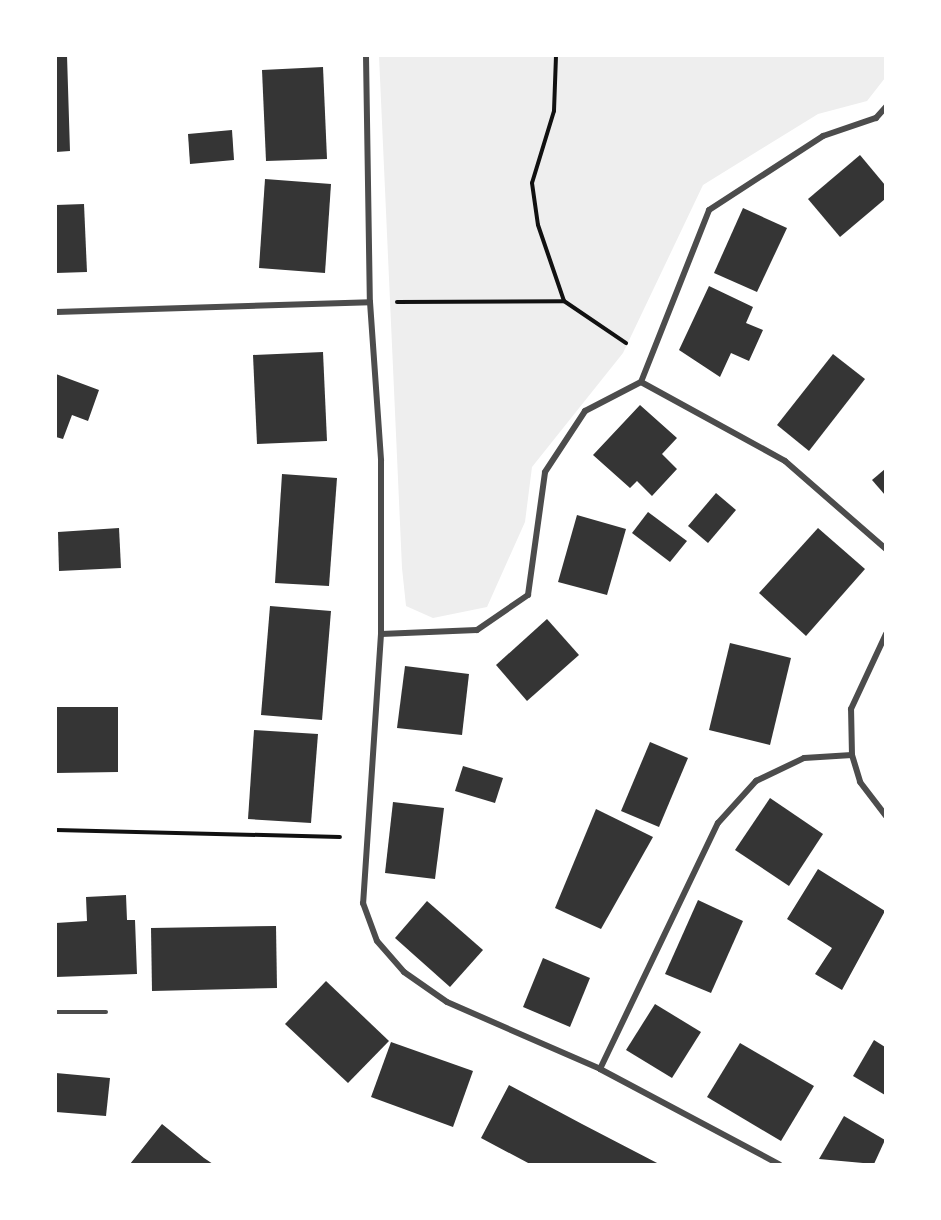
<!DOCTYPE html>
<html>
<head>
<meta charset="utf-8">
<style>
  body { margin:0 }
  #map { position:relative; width:941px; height:1220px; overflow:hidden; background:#fff; font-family:Roboto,sans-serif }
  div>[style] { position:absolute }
  .green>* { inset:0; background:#eee }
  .building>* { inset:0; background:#353535 }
  .path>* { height:4px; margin:-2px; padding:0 2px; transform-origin:2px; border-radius:2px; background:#111 }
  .service>* { height:4.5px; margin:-2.25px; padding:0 2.25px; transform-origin:2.25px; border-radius:2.25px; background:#4c4c4c }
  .minor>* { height:6px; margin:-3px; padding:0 3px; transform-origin:3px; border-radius:3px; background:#4c4c4c }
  span { translate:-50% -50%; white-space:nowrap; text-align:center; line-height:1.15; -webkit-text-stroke:6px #fff; paint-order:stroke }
  .frame { position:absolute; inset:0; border:57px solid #fff; pointer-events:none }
</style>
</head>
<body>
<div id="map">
  <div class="green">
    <i style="clip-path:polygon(379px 56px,885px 56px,885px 78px,867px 101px,818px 114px,703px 185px,623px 353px,532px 467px,525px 522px,487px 607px,433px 618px,406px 606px,402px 568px)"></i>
  </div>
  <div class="building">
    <i style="clip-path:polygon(56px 56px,67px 56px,70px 151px,56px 152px)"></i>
    <i style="clip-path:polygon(323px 67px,327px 159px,266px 161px,262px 70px)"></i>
    <i style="clip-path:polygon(232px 130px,234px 160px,190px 164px,188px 134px)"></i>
    <i style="clip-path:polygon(860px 155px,885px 185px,885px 199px,840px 237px,808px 199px)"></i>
    <i style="clip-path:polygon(265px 179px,331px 184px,325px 273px,259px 268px)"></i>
    <i style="clip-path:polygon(84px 204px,87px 272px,56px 273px,56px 205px)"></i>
    <i style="clip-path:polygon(743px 208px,787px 228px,757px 292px,714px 273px)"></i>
    <i style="clip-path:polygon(709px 286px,753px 307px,746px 323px,763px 330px,749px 361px,731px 353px,720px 377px,679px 350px)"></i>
    <i style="clip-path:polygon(323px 352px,327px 441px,257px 444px,253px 355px)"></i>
    <i style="clip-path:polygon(833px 354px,865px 379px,809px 451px,777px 425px)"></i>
    <i style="clip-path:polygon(56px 374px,99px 390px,88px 421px,72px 415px,63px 439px,56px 437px)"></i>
    <i style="clip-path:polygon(640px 405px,677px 438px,662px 454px,677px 469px,652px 496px,637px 481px,630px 488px,593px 455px)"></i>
    <i style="clip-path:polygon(885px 469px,885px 495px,872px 480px)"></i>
    <i style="clip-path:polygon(282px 474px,337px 478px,329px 586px,275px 583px)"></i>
    <i style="clip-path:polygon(716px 493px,736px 510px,708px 543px,688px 526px)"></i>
    <i style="clip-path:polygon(648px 512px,687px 541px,670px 562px,632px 533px)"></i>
    <i style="clip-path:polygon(577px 515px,626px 529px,607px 595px,558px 582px)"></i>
    <i style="clip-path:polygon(119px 528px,121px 568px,59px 571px,58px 532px)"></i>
    <i style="clip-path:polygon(818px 528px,865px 569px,806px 636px,759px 593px)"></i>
    <i style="clip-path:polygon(270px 606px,331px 611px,322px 720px,261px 715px)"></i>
    <i style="clip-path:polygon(547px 619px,579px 655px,527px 701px,496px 665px)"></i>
    <i style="clip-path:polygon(730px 643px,791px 658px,770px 745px,709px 730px)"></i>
    <i style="clip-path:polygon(405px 666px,469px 674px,462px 735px,397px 728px)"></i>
    <i style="clip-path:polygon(56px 707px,118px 707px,118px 772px,56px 773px)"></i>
    <i style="clip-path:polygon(254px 730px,318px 734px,311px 823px,248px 819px)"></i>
    <i style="clip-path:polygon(650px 742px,688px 758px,659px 827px,621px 811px)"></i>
    <i style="clip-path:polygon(463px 766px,503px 778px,495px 803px,455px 791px)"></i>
    <i style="clip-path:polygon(770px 798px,823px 834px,789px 886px,735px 850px)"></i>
    <i style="clip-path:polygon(393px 802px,444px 808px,435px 879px,385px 873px)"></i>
    <i style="clip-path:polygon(596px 809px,653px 837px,601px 929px,555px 908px)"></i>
    <i style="clip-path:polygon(818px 869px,885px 911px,842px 990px,815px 974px,832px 948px,787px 919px)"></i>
    <i style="clip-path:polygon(126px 895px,127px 920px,135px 920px,137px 974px,56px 977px,56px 923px,87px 921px,86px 897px)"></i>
    <i style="clip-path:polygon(698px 900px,743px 921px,711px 993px,665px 974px)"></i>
    <i style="clip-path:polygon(427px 901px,483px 950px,450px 987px,395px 938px)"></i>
    <i style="clip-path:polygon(276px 926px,277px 988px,152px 991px,151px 928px)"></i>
    <i style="clip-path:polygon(543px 958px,590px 978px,570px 1027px,523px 1007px)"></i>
    <i style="clip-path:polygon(326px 981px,389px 1041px,348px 1083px,285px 1024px)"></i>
    <i style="clip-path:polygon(655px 1004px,701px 1032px,672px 1078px,626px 1050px)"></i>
    <i style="clip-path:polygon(874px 1040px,885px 1047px,885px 1095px,853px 1076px)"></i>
    <i style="clip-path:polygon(391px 1042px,473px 1071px,453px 1127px,371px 1097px)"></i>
    <i style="clip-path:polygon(740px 1043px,814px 1086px,781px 1141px,707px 1097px)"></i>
    <i style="clip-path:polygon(56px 1073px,110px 1078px,106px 1116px,56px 1112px)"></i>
    <i style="clip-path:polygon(509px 1085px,582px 1124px,659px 1164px,530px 1164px,481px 1138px)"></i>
    <i style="clip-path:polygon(844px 1116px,885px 1140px,874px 1164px,819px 1159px)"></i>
    <i style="clip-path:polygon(162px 1124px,204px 1158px,213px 1164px,130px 1164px)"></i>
  </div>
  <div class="path">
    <i style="left:556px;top:56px;width:55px;rotate:92.1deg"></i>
    <i style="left:554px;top:111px;width:75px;rotate:107deg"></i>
    <i style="left:532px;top:183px;width:42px;rotate:81.9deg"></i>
    <i style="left:538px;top:225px;width:80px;rotate:71.1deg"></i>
    <i style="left:564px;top:301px;width:75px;rotate:34.1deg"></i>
    <i style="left:397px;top:302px;width:167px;rotate:-0.3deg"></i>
    <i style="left:56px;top:830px;width:284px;rotate:1.4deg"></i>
  </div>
  <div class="service">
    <i style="left:56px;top:1012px;width:50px"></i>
  </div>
  <div class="minor">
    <i style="left:366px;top:56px;width:246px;rotate:89.1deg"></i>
    <i style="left:370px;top:302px;width:159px;rotate:86deg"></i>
    <i style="left:381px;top:461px;width:173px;rotate:90deg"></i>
    <i style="left:381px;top:634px;width:270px;rotate:93.8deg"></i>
    <i style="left:363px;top:903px;width:40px;rotate:69.8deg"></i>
    <i style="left:377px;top:941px;width:41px;rotate:48.9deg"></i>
    <i style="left:404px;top:972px;width:52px;rotate:34.9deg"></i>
    <i style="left:447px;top:1002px;width:167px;rotate:23.6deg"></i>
    <i style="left:600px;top:1069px;width:203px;rotate:28deg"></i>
    <i style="left:56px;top:312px;width:314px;rotate:-1.8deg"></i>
    <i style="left:641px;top:382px;width:164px;rotate:28.7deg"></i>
    <i style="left:785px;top:461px;width:134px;rotate:41.1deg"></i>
    <i style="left:381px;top:634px;width:96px;rotate:-2.4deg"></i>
    <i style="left:477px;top:630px;width:62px;rotate:-34.5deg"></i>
    <i style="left:528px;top:595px;width:124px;rotate:-82.1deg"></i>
    <i style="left:545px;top:472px;width:73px;rotate:-56.7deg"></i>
    <i style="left:585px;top:411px;width:63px;rotate:-27.4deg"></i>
    <i style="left:641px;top:382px;width:185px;rotate:-68.4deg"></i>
    <i style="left:709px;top:210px;width:136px;rotate:-33deg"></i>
    <i style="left:823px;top:136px;width:56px;rotate:-18.8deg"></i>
    <i style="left:876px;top:118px;width:15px;rotate:-48deg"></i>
    <i style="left:852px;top:755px;width:28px;rotate:73deg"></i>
    <i style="left:860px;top:782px;width:43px;rotate:52.6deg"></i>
    <i style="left:600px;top:1069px;width:273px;rotate:-64.4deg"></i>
    <i style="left:718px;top:823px;width:57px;rotate:-47.9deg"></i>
    <i style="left:756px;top:781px;width:53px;rotate:-25.6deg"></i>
    <i style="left:804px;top:758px;width:48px;rotate:-3.6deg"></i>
    <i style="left:852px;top:755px;width:46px;rotate:-91.2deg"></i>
    <i style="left:851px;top:709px;width:83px;rotate:-65deg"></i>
  </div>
  <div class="frame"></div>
</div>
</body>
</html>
